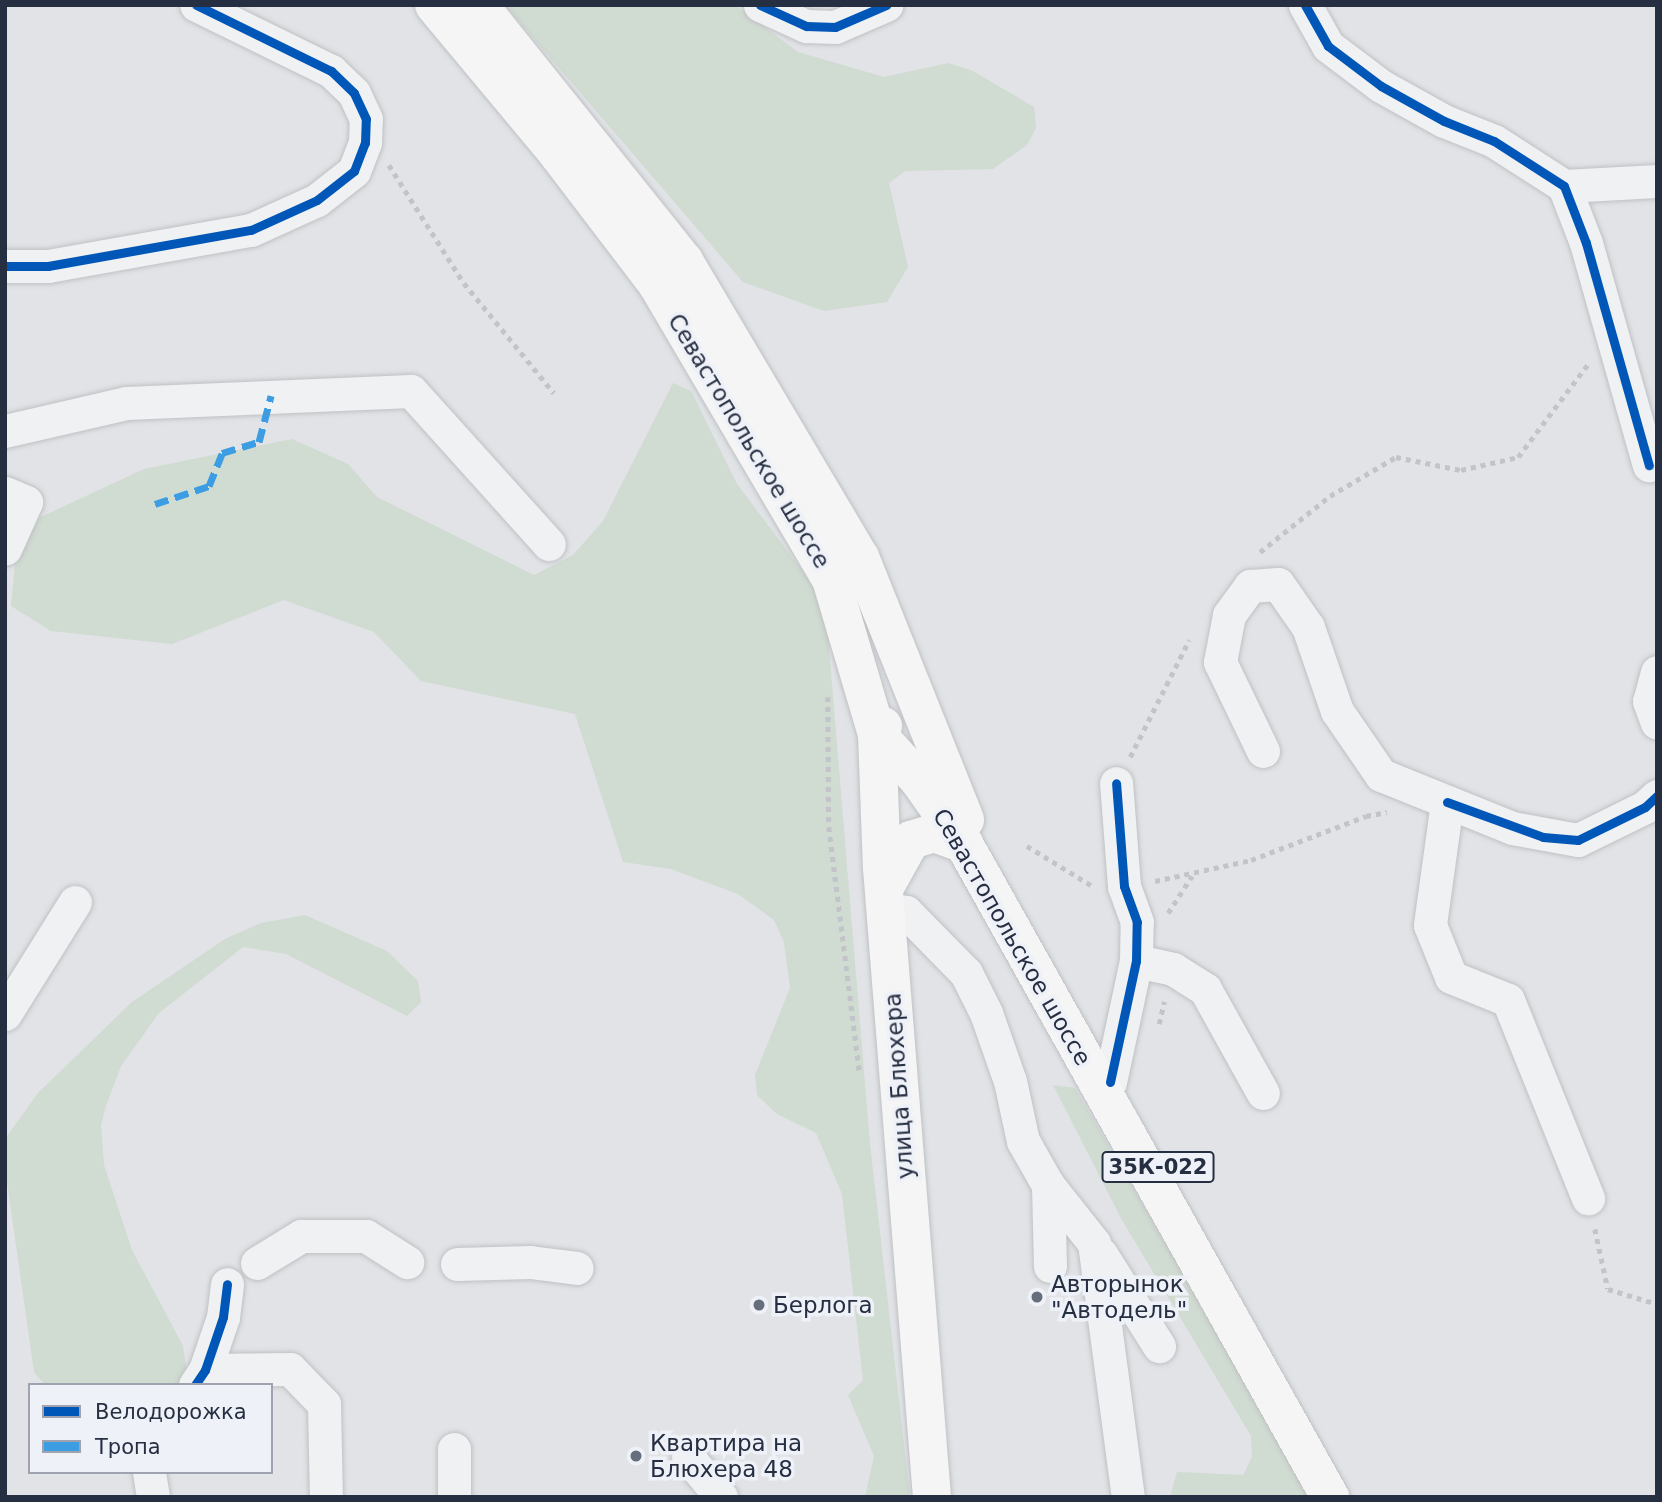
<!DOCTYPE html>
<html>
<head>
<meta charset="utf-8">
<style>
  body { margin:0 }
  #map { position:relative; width:1662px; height:1502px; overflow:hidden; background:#e1e3e6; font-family:"DejaVu Sans",sans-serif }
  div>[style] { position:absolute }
  .green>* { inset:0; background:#d0dbd1 }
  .path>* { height:4.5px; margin-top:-2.25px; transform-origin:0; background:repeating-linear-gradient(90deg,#c2c4c9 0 5px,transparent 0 10px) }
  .roads { filter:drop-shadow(0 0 2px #bfc1c4) drop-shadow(0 0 2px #bfc1c4) }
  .minor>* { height:33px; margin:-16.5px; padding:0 16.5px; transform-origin:16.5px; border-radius:16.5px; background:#f0f1f3 }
  .major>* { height:38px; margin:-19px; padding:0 19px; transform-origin:19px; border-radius:19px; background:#f5f5f6 }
  .quiet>* { height:7px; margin-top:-3.5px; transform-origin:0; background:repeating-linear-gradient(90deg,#3c9de3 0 14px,transparent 0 21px) }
  .cycleway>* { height:9px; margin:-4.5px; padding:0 4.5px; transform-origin:4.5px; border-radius:4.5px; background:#0057b8 }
  .dots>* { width:19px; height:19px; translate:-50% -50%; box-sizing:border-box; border:4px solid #eef1f7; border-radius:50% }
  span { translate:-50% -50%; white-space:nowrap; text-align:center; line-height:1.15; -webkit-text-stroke:7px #eef1f7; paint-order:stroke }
  .shield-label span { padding:2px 5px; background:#eef1f7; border:2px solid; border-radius:5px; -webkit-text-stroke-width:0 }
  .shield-label { font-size:21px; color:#262f42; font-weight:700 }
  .street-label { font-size:23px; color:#262f42 }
  .poi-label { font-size:23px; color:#262f42 }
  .left { translate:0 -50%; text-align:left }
  .frame { position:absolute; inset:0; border:7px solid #262f42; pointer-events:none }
  .legend { position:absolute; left:28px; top:1383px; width:245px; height:91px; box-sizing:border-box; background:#eef1f7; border:2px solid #9ea3af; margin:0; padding:9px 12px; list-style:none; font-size:21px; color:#262f42 }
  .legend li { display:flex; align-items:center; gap:14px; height:35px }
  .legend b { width:35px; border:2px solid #9ea3af }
</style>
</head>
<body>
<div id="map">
  <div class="green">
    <i style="clip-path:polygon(505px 5px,735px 5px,798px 52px,884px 77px,948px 63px,971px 70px,1034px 107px,1036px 128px,1027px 145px,993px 169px,905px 171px,889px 183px,908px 267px,887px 302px,824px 311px,743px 282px)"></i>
    <i style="clip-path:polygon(673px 383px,691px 391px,737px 484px,813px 585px,827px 624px,870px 1144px,910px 1497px,865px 1497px,874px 1456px,848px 1395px,863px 1380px,842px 1194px,816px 1133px,777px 1114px,757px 1095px,755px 1075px,790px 988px,784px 942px,774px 920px,738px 894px,671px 869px,623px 862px,575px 714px,421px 681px,374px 632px,284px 600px,172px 644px,51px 631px,11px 606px,15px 562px,30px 522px,144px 469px,292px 439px,348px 464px,377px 497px,534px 575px,573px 555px,603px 521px)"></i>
    <i style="clip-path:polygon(305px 915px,387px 951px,418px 981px,421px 1002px,407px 1016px,286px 954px,243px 947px,159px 1013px,121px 1066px,106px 1106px,101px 1125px,104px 1165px,132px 1250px,183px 1346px,186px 1367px,177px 1385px,45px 1385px,34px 1372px,5px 1168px,5px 1139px,38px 1093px,132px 1002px,225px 939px,261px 923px)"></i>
    <i style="clip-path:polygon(1053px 1085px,1075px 1088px,1313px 1497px,1170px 1497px,1177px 1472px,1243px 1475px,1252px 1457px,1251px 1436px,1122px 1220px)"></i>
  </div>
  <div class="path">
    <i style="left:389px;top:165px;width:140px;rotate:57.6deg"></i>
    <i style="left:464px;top:283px;width:142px;rotate:50.7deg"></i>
    <i style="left:1260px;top:552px;width:90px;rotate:-38.7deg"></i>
    <i style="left:1330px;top:496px;width:77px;rotate:-30.6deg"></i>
    <i style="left:1396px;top:457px;width:66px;rotate:11.3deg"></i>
    <i style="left:1461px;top:470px;width:58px;rotate:-12.8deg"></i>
    <i style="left:1518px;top:457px;width:116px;rotate:-53deg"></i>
    <i style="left:828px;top:697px;width:130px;rotate:89.6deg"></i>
    <i style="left:829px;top:827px;width:250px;rotate:82.9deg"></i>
    <i style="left:1130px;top:757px;width:131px;rotate:-63.2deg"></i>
    <i style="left:1027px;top:846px;width:75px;rotate:31.4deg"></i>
    <i style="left:1155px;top:881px;width:98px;rotate:-12.3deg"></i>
    <i style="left:1251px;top:860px;width:123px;rotate:-20.9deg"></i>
    <i style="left:1366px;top:816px;width:21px;rotate:-11deg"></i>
    <i style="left:1168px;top:913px;width:44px;rotate:-57deg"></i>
    <i style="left:1159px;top:1024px;width:23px;rotate:-77deg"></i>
    <i style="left:1595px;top:1229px;width:61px;rotate:77.8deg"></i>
    <i style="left:1608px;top:1289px;width:51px;rotate:17deg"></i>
  </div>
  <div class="roads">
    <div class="minor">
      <i style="left:760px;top:5px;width:51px;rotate:24.5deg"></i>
      <i style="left:806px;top:26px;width:29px;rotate:2deg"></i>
      <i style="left:835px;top:27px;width:56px;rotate:-23.3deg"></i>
      <i style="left:1305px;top:5px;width:47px;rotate:60.7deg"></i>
      <i style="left:1328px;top:46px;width:66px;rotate:37deg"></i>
      <i style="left:1381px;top:86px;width:72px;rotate:29.1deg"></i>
      <i style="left:1444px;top:121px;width:54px;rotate:21.8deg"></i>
      <i style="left:1494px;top:141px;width:83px;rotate:32.7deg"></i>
      <i style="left:1564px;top:186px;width:61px;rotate:68.9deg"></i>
      <i style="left:1586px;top:243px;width:231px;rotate:74.2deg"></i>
      <i style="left:1564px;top:186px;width:93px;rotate:-3.1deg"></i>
      <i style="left:5px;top:266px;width:43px"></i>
      <i style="left:48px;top:266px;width:206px;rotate:-10.1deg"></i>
      <i style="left:251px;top:230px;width:72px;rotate:-24.4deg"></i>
      <i style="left:317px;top:200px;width:47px;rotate:-38.1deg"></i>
      <i style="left:354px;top:171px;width:30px;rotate:-69deg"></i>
      <i style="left:365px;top:143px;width:24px;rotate:-88deg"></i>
      <i style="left:366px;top:119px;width:29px;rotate:-115deg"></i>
      <i style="left:354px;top:93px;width:32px;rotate:-136deg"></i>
      <i style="left:331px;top:71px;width:150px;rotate:-153.9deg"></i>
      <i style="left:5px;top:431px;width:124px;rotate:-13deg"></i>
      <i style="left:126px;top:403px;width:285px;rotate:-2.4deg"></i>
      <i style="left:411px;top:391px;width:206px;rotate:48deg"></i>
      <i style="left:5px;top:493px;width:23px;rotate:23deg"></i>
      <i style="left:26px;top:502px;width:51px;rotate:114.1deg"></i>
      <i style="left:1657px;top:672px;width:30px;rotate:105deg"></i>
      <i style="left:1649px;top:701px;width:23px;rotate:70deg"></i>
      <i style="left:1263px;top:751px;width:99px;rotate:-115.8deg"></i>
      <i style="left:1220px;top:662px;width:48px;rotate:-79.2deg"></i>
      <i style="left:1229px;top:615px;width:36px;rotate:-54deg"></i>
      <i style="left:1250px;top:586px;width:28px;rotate:-4deg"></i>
      <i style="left:1278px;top:584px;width:52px;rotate:55.1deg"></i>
      <i style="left:1308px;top:627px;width:89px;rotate:71deg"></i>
      <i style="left:1337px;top:711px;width:78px;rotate:55.5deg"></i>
      <i style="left:1381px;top:775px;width:141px;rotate:22deg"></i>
      <i style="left:1512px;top:828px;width:67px;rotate:10.3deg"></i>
      <i style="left:1578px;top:840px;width:75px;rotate:-26.2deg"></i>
      <i style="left:1645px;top:807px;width:16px;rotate:-43deg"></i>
      <i style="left:1447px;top:802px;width:124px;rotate:97.9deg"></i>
      <i style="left:1430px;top:925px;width:56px;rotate:68deg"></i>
      <i style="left:1451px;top:977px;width:61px;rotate:22deg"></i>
      <i style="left:1508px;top:1000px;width:214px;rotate:68deg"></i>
      <i style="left:885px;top:909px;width:21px;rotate:8deg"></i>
      <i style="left:906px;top:912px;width:86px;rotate:45.5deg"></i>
      <i style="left:966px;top:973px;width:45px;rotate:63.4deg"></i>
      <i style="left:986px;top:1013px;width:72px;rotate:70.6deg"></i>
      <i style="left:1010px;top:1081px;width:61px;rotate:77.8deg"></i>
      <i style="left:1023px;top:1141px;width:51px;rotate:60.4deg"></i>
      <i style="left:1048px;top:1185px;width:74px;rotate:51.6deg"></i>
      <i style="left:1094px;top:1243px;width:256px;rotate:82.4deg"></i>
      <i style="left:1136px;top:961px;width:38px;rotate:12deg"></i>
      <i style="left:1173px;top:969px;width:38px;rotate:32deg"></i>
      <i style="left:1205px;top:989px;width:119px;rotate:60.9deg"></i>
      <i style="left:5px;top:1014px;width:132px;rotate:-58deg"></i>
      <i style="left:1110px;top:1082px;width:124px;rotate:-77.9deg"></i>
      <i style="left:1136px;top:961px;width:39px;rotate:-89deg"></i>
      <i style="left:1137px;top:922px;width:38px;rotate:-110deg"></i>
      <i style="left:1124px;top:886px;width:103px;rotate:-94.4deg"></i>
      <i style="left:1048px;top:1185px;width:81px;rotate:88.6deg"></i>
      <i style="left:1101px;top:1254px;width:109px;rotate:57.8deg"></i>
      <i style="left:257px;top:1263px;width:52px;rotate:-31.5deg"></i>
      <i style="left:301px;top:1236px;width:65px"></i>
      <i style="left:366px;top:1236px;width:49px;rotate:32.4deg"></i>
      <i style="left:457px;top:1264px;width:73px;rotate:-1.6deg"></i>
      <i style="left:530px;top:1262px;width:47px;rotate:7.3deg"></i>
      <i style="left:205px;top:1370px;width:85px;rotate:-0.7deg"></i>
      <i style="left:290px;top:1369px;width:49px;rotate:45.8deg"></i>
      <i style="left:324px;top:1404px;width:93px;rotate:88.8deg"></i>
      <i style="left:195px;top:1385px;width:18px;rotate:-56deg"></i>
      <i style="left:205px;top:1370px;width:56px;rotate:-71.2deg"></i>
      <i style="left:223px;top:1317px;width:33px;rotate:-83deg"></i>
      <i style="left:688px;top:1457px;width:52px;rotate:50.5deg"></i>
      <i style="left:149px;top:1472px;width:25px;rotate:81deg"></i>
      <i style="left:454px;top:1497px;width:48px;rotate:-90deg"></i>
    </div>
    <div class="major">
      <i style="left:434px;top:5px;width:194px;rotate:50.2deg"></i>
      <i style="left:558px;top:154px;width:163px;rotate:52.7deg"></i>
      <i style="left:657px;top:284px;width:342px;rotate:59.5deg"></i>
      <i style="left:831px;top:579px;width:162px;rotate:73.5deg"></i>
      <i style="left:877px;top:734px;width:61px;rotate:47.7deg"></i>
      <i style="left:918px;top:779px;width:80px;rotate:54.7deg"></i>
      <i style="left:964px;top:844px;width:749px;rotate:60.73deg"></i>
      <i style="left:479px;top:5px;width:328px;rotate:51.3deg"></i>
      <i style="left:684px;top:261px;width:344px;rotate:59.3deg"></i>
      <i style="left:860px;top:557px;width:283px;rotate:68.2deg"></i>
      <i style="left:883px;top:726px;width:10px;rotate:127deg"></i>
      <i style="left:877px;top:734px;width:134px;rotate:87.9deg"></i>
      <i style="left:882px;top:868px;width:631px;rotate:85.46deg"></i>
      <i style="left:885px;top:887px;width:54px;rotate:-61deg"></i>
      <i style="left:911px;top:840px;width:24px;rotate:-17deg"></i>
      <i style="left:934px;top:833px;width:32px;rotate:20deg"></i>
    </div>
  </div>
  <div class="quiet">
    <i style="left:155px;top:504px;width:57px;rotate:-18.4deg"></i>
    <i style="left:209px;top:486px;width:35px;rotate:-68deg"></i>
    <i style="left:222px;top:453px;width:39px;rotate:-17deg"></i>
    <i style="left:259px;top:442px;width:48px;rotate:-75.4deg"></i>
  </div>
  <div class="cycleway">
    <i style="left:760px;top:5px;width:51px;rotate:24.5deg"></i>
    <i style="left:806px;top:26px;width:29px;rotate:2deg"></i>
    <i style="left:835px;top:27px;width:56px;rotate:-23.3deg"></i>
    <i style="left:1305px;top:5px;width:47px;rotate:60.7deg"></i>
    <i style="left:1328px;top:46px;width:66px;rotate:37deg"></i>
    <i style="left:1381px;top:86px;width:72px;rotate:29.1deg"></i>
    <i style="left:1444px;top:121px;width:54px;rotate:21.8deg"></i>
    <i style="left:1494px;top:141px;width:83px;rotate:32.7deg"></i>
    <i style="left:1564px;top:186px;width:61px;rotate:68.9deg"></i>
    <i style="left:1586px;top:243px;width:231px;rotate:74.2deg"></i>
    <i style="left:5px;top:266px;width:43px"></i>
    <i style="left:48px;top:266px;width:206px;rotate:-10.1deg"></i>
    <i style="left:251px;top:230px;width:72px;rotate:-24.4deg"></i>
    <i style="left:317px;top:200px;width:47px;rotate:-38.1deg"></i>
    <i style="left:354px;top:171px;width:30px;rotate:-69deg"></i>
    <i style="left:365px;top:143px;width:24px;rotate:-88deg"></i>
    <i style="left:366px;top:119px;width:29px;rotate:-115deg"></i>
    <i style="left:354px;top:93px;width:32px;rotate:-136deg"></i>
    <i style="left:331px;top:71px;width:150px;rotate:-153.9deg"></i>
    <i style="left:1447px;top:802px;width:102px;rotate:20deg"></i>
    <i style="left:1543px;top:837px;width:35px;rotate:5deg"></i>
    <i style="left:1578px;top:840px;width:75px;rotate:-26.2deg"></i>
    <i style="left:1645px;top:807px;width:16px;rotate:-43deg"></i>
    <i style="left:1110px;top:1082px;width:124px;rotate:-77.9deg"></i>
    <i style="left:1136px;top:961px;width:39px;rotate:-89deg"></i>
    <i style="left:1137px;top:922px;width:38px;rotate:-110deg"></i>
    <i style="left:1124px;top:886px;width:103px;rotate:-94.4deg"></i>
    <i style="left:195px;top:1385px;width:18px;rotate:-56deg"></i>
    <i style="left:205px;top:1370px;width:56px;rotate:-71.2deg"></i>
    <i style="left:223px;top:1317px;width:33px;rotate:-83deg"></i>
  </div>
  <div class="dots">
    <i style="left:1037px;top:1297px;background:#676e7b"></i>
    <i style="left:759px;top:1305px;background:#676e7b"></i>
    <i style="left:636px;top:1456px;background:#676e7b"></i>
  </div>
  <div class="shield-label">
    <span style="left:1158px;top:1167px">35К-022</span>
  </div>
  <div class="street-label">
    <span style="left:749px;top:441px;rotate:59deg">Севастопольское шоссе</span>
    <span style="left:1012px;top:937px;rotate:60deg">Севастопольское шоссе</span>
    <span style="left:899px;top:1086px;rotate:-94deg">улица Блюхера</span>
  </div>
  <div class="poi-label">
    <span class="left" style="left:1051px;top:1297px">Авторынок<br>"Автодель"</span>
    <span class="left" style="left:773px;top:1305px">Берлога</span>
    <span class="left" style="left:650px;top:1456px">Квартира на<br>Блюхера 48</span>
  </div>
  <div class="frame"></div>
  <ul class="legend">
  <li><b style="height:9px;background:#0057b8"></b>Велодорожка</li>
  <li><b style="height:9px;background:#3c9de3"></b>Тропа</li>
  </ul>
</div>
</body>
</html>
